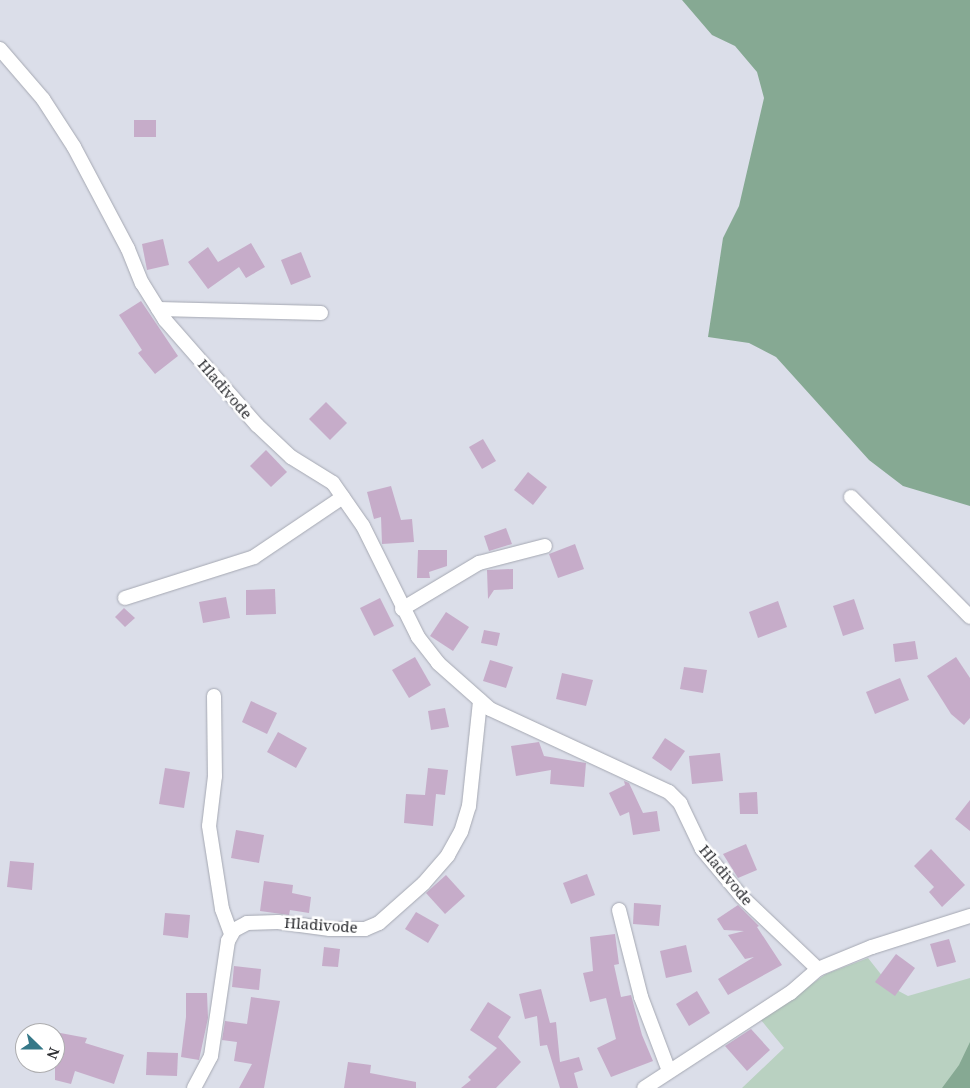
<!DOCTYPE html>
<html>
<head>
<meta charset="utf-8">
<style>
  body { margin:0 }
  #map { position:relative; width:970px; height:1088px; overflow:hidden; background:#dbdee9; font-family:"Noto Serif",serif }
  div>[style] { position:absolute }
  .green>* { inset:0; background:#b9d1c1 }
  .forest>* { inset:0; background:#86a993 }
  .building>* { inset:0; background:#c6acc9 }
  .roads { filter:drop-shadow(0 0 1px #a5a8b2) drop-shadow(0 0 1px #a5a8b2) }
  .minor>* { height:14px; margin:-7px; padding:0 7px; transform-origin:7px; border-radius:7px; background:#fff }
  span { translate:-50% -50%; white-space:nowrap; text-align:center; line-height:1.15; -webkit-text-stroke:5px #fff; paint-order:stroke }
  .street-label { font-size:15px; color:#2f3034 }
  .north { position:absolute; left:15px; top:1023px; width:50px; height:50px; box-sizing:border-box; background:#fff; border:1px solid #acacae; border-radius:50%; rotate:112deg; font-size:14px; font-weight:700; line-height:20px; text-align:center; color:#2f3034 }
  .north::after { content:''; display:block; margin:auto; width:18px; height:22px; background:#357888; clip-path:polygon(50% 0,100% 100%,50% 72%,0 100%) }
</style>
</head>
<body>
<div id="map">
  <div class="green">
    <i style="clip-path:polygon(868px 958px,891px 987px,908px 996px,970px 978px,970px 1088px,742px 1088px,784px 1048px,761px 1020px,826px 974px)"></i>
  </div>
  <div class="forest">
    <i style="clip-path:polygon(682px 0,970px 0,970px 506px,903px 486px,869px 460px,776px 357px,749px 343px,708px 337px,723px 238px,739px 206px,764px 98px,757px 72px,735px 46px,712px 35px)"></i>
    <i style="clip-path:polygon(970px 1042px,970px 1088px,942px 1088px,959px 1065px)"></i>
  </div>
  <div class="building">
    <i style="clip-path:polygon(134px 120px,156px 120px,156px 137px,134px 137px)"></i>
    <i style="clip-path:polygon(163px 239px,169px 265px,147px 270px,142px 244px)"></i>
    <i style="clip-path:polygon(251px 243px,265px 267px,246px 278px,239px 267px,208px 289px,188px 262px,208px 247px,218px 262px)"></i>
    <i style="clip-path:polygon(301px 252px,311px 277px,291px 285px,281px 260px)"></i>
    <i style="clip-path:polygon(141px 301px,178px 356px,155px 374px,138px 353px,142px 350px,119px 315px)"></i>
    <i style="clip-path:polygon(326px 402px,347px 423px,330px 440px,309px 419px)"></i>
    <i style="clip-path:polygon(483px 439px,496px 461px,482px 469px,469px 447px)"></i>
    <i style="clip-path:polygon(266px 450px,287px 472px,271px 487px,250px 466px)"></i>
    <i style="clip-path:polygon(528px 472px,547px 487px,533px 505px,514px 490px)"></i>
    <i style="clip-path:polygon(391px 486px,401px 520px,412px 519px,414px 542px,382px 544px,381px 517px,374px 519px,367px 492px)"></i>
    <i style="clip-path:polygon(506px 528px,512px 544px,489px 551px,484px 536px)"></i>
    <i style="clip-path:polygon(575px 544px,584px 569px,558px 578px,549px 554px)"></i>
    <i style="clip-path:polygon(418px 550px,447px 550px,447px 566px,429px 572px,430px 578px,417px 578px)"></i>
    <i style="clip-path:polygon(513px 569px,513px 589px,494px 590px,488px 599px,487px 570px)"></i>
    <i style="clip-path:polygon(275px 589px,276px 614px,246px 615px,246px 590px)"></i>
    <i style="clip-path:polygon(226px 597px,230px 618px,203px 623px,199px 602px)"></i>
    <i style="clip-path:polygon(380px 598px,394px 626px,374px 636px,360px 608px)"></i>
    <i style="clip-path:polygon(854px 599px,864px 629px,843px 636px,833px 606px)"></i>
    <i style="clip-path:polygon(778px 601px,787px 627px,758px 638px,749px 612px)"></i>
    <i style="clip-path:polygon(124px 608px,135px 618px,125px 627px,115px 617px)"></i>
    <i style="clip-path:polygon(446px 612px,469px 627px,453px 651px,430px 636px)"></i>
    <i style="clip-path:polygon(484px 630px,500px 633px,497px 646px,481px 643px)"></i>
    <i style="clip-path:polygon(915px 641px,918px 659px,895px 662px,893px 644px)"></i>
    <i style="clip-path:polygon(415px 657px,431px 685px,409px 698px,392px 670px)"></i>
    <i style="clip-path:polygon(956px 657px,970px 678px,970px 718px,964px 725px,951px 714px,927px 676px)"></i>
    <i style="clip-path:polygon(490px 660px,513px 667px,506px 688px,483px 681px)"></i>
    <i style="clip-path:polygon(684px 667px,707px 670px,703px 693px,680px 689px)"></i>
    <i style="clip-path:polygon(562px 673px,593px 680px,586px 706px,556px 699px)"></i>
    <i style="clip-path:polygon(900px 678px,909px 700px,875px 714px,866px 692px)"></i>
    <i style="clip-path:polygon(251px 701px,277px 713px,267px 734px,242px 722px)"></i>
    <i style="clip-path:polygon(445px 708px,449px 727px,431px 730px,428px 711px)"></i>
    <i style="clip-path:polygon(278px 732px,307px 748px,296px 768px,267px 752px)"></i>
    <i style="clip-path:polygon(665px 738px,685px 751px,671px 771px,652px 758px)"></i>
    <i style="clip-path:polygon(539px 742px,544px 756px,586px 763px,584px 787px,550px 784px,551px 770px,516px 776px,511px 746px)"></i>
    <i style="clip-path:polygon(720px 753px,723px 781px,692px 784px,689px 756px)"></i>
    <i style="clip-path:polygon(165px 768px,190px 772px,184px 808px,159px 804px)"></i>
    <i style="clip-path:polygon(428px 768px,448px 770px,445px 795px,436px 794px,433px 826px,404px 823px,406px 794px,425px 795px)"></i>
    <i style="clip-path:polygon(624px 781px,629px 783px,643px 813px,657px 811px,660px 831px,633px 835px,629px 812px,620px 816px,609px 793px,625px 785px)"></i>
    <i style="clip-path:polygon(757px 792px,758px 814px,740px 814px,739px 793px)"></i>
    <i style="clip-path:polygon(970px 800px,970px 831px,955px 819px)"></i>
    <i style="clip-path:polygon(236px 830px,264px 835px,259px 863px,231px 858px)"></i>
    <i style="clip-path:polygon(746px 844px,757px 870px,738px 878px,723px 854px)"></i>
    <i style="clip-path:polygon(931px 849px,965px 885px,942px 907px,929px 892px,934px 887px,914px 866px)"></i>
    <i style="clip-path:polygon(10px 861px,34px 863px,32px 890px,7px 887px)"></i>
    <i style="clip-path:polygon(587px 874px,595px 895px,571px 904px,563px 883px)"></i>
    <i style="clip-path:polygon(446px 875px,465px 896px,445px 914px,426px 893px)"></i>
    <i style="clip-path:polygon(264px 881px,293px 885px,292px 893px,311px 897px,309px 913px,290px 910px,289px 915px,260px 911px)"></i>
    <i style="clip-path:polygon(634px 903px,661px 905px,659px 926px,633px 924px)"></i>
    <i style="clip-path:polygon(738px 905px,759px 926px,757px 927px,782px 965px,728px 995px,718px 979px,754px 957px,745px 959px,728px 935px,744px 931px,724px 930px,717px 919px)"></i>
    <i style="clip-path:polygon(416px 912px,439px 925px,428px 943px,405px 929px)"></i>
    <i style="clip-path:polygon(165px 913px,190px 915px,188px 938px,163px 935px)"></i>
    <i style="clip-path:polygon(615px 934px,619px 964px,614px 965px,621px 997px,631px 995px,642px 1035px,653px 1061px,611px 1077px,597px 1048px,616px 1039px,606px 998px,590px 1002px,583px 973px,593px 971px,590px 937px)"></i>
    <i style="clip-path:polygon(949px 939px,956px 962px,937px 967px,930px 944px)"></i>
    <i style="clip-path:polygon(686px 945px,692px 972px,666px 978px,660px 951px)"></i>
    <i style="clip-path:polygon(324px 947px,340px 949px,338px 967px,322px 966px)"></i>
    <i style="clip-path:polygon(896px 954px,915px 968px,895px 996px,875px 982px)"></i>
    <i style="clip-path:polygon(234px 966px,261px 969px,259px 990px,232px 987px)"></i>
    <i style="clip-path:polygon(541px 989px,550px 1023px,556px 1022px,560px 1062px,579px 1057px,583px 1070px,574px 1073px,578px 1088px,560px 1088px,547px 1045px,540px 1046px,537px 1016px,525px 1019px,519px 994px)"></i>
    <i style="clip-path:polygon(697px 991px,710px 1013px,689px 1026px,676px 1004px)"></i>
    <i style="clip-path:polygon(186px 993px,207px 993px,208px 1018px,199px 1060px,181px 1057px,186px 1017px)"></i>
    <i style="clip-path:polygon(251px 997px,280px 1001px,264px 1088px,239px 1088px,252px 1064px,234px 1061px,237px 1042px,222px 1040px,225px 1021px,247px 1024px)"></i>
    <i style="clip-path:polygon(488px 1002px,511px 1017px,498px 1037px,521px 1062px,496px 1088px,461px 1088px,471px 1080px,468px 1077px,497px 1048px,470px 1030px)"></i>
    <i style="clip-path:polygon(751px 1029px,770px 1050px,747px 1071px,725px 1046px)"></i>
    <i style="clip-path:polygon(55px 1032px,87px 1038px,85px 1043px,124px 1055px,114px 1084px,75px 1071px,71px 1084px,55px 1080px)"></i>
    <i style="clip-path:polygon(147px 1052px,178px 1053px,177px 1076px,146px 1075px)"></i>
    <i style="clip-path:polygon(348px 1062px,371px 1065px,370px 1073px,416px 1082px,416px 1088px,344px 1088px)"></i>
  </div>
  <div class="roads">
    <div class="minor">
      <i style="left:0;top:49px;width:66px;rotate:49.3deg"></i>
      <i style="left:43px;top:99px;width:57px;rotate:57.1deg"></i>
      <i style="left:74px;top:147px;width:115px;rotate:62.1deg"></i>
      <i style="left:128px;top:249px;width:37px;rotate:68deg"></i>
      <i style="left:142px;top:283px;width:44px;rotate:58.1deg"></i>
      <i style="left:165px;top:320px;width:140px;rotate:48.8deg"></i>
      <i style="left:257px;top:425px;width:47px;rotate:43.3deg"></i>
      <i style="left:291px;top:457px;width:49px;rotate:31.8deg"></i>
      <i style="left:333px;top:483px;width:52px;rotate:55.1deg"></i>
      <i style="left:363px;top:526px;width:124px;rotate:63.6deg"></i>
      <i style="left:418px;top:637px;width:33px;rotate:52deg"></i>
      <i style="left:438px;top:663px;width:69px;rotate:41.5deg"></i>
      <i style="left:490px;top:709px;width:197px;rotate:24.9deg"></i>
      <i style="left:669px;top:792px;width:16px;rotate:45deg"></i>
      <i style="left:680px;top:803px;width:51px;rotate:64.4deg"></i>
      <i style="left:702px;top:849px;width:62px;rotate:50.2deg"></i>
      <i style="left:742px;top:897px;width:105px;rotate:43.5deg"></i>
      <i style="left:818px;top:969px;width:37px;rotate:139deg"></i>
      <i style="left:790px;top:993px;width:174px;rotate:146.9deg"></i>
      <i style="left:158px;top:309px;width:163px;rotate:1.4deg"></i>
      <i style="left:851px;top:497px;width:169px;rotate:45.2deg"></i>
      <i style="left:125px;top:598px;width:135px;rotate:-17.6deg"></i>
      <i style="left:254px;top:557px;width:107px;rotate:-34deg"></i>
      <i style="left:402px;top:609px;width:90px;rotate:-30.9deg"></i>
      <i style="left:479px;top:563px;width:68px;rotate:-14.4deg"></i>
      <i style="left:214px;top:696px;width:80px;rotate:89.3deg"></i>
      <i style="left:215px;top:776px;width:50px;rotate:96.8deg"></i>
      <i style="left:209px;top:826px;width:84px;rotate:81.1deg"></i>
      <i style="left:222px;top:909px;width:27px;rotate:70deg"></i>
      <i style="left:619px;top:910px;width:90px;rotate:75.8deg"></i>
      <i style="left:641px;top:997px;width:79px;rotate:69.3deg"></i>
      <i style="left:818px;top:969px;width:58px;rotate:-22.2deg"></i>
      <i style="left:872px;top:947px;width:103px;rotate:-17.6deg"></i>
      <i style="left:194px;top:1088px;width:36px;rotate:-62deg"></i>
      <i style="left:211px;top:1056px;width:116px;rotate:-81.6deg"></i>
      <i style="left:228px;top:941px;width:13px;rotate:-61deg"></i>
      <i style="left:234px;top:930px;width:15px;rotate:-28deg"></i>
      <i style="left:247px;top:923px;width:31px;rotate:-2deg"></i>
      <i style="left:278px;top:922px;width:52px;rotate:7.7deg"></i>
      <i style="left:330px;top:929px;width:35px"></i>
      <i style="left:365px;top:929px;width:15px;rotate:-23deg"></i>
      <i style="left:379px;top:923px;width:60px;rotate:-41.6deg"></i>
      <i style="left:424px;top:883px;width:37px;rotate:-49deg"></i>
      <i style="left:448px;top:855px;width:26px;rotate:-61deg"></i>
      <i style="left:461px;top:832px;width:27px;rotate:-73deg"></i>
      <i style="left:469px;top:806px;width:106px;rotate:-84deg"></i>
    </div>
  </div>
  <div class="street-label">
    <span style="left:225px;top:389px;rotate:49deg">Hladivode</span>
    <span style="left:726px;top:875px;rotate:50deg">Hladivode</span>
    <span style="left:321px;top:925px;rotate:4deg">Hladivode</span>
  </div>
  <div class="north">N</div>
</div>
</body>
</html>
